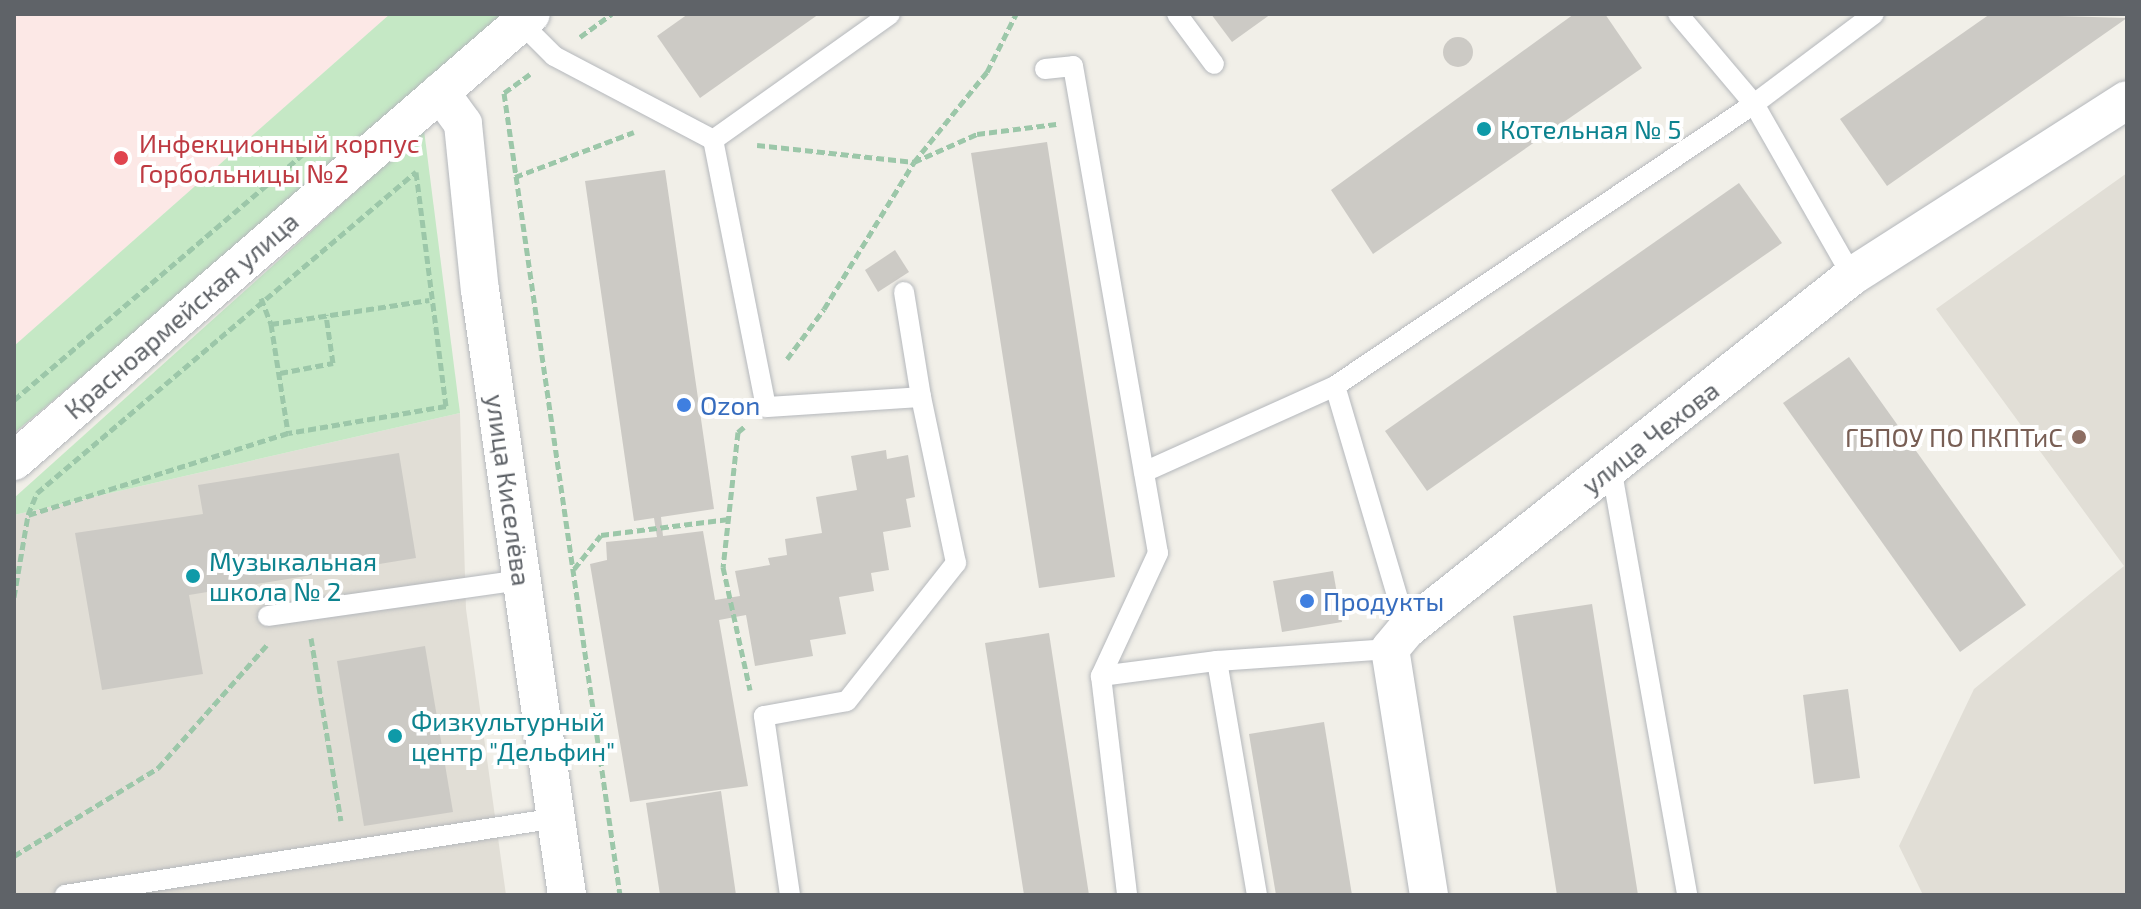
<!DOCTYPE html>
<html>
<head>
<meta charset="utf-8">
<style>
  body { margin:0 }
  #map { position:relative; width:2141px; height:909px; overflow:hidden; background:#f1efe8; font-family:"Exo 2",sans-serif }
  div>[style] { position:absolute }
  .education>* { inset:0; background:#e1ded6 }
  .medical>* { inset:0; background:#fce8e6 }
  .green>* { inset:0; background:#c5e8c5 }
  .building>* { inset:0; background:#cccac5 }
  .round { border-radius:50% }
  .path>* { height:5px; margin-top:-2.5px; transform-origin:0; background:repeating-linear-gradient(90deg,#9cc7a9 0 8px,transparent 0 12px) }
  .roads { filter:drop-shadow(0 0 2px #b5b8bc) drop-shadow(0 0 2px #b5b8bc) }
  .service>* { height:20px; margin:-10px; padding:0 10px; transform-origin:10px; border-radius:10px; background:#fff }
  .minor>* { height:38px; margin:-19px; padding:0 19px; transform-origin:19px; border-radius:19px; background:#fff }
  .dots>* { width:22px; height:22px; translate:-50% -50%; box-sizing:border-box; border:4px solid #fff; border-radius:50% }
  span { translate:-50% -50%; white-space:nowrap; text-align:center; line-height:1.15; -webkit-text-stroke:8px #fff; paint-order:stroke }
  .culture-label { font-size:26px; color:#0d838f }
  .left { translate:0 -50%; text-align:left }
  .health-label { font-size:26px; color:#be3a42 }
  .street-label { font-size:26px; color:#5f6368 }
  .shop-label { font-size:26px; color:#366cbe }
  .education-label { font-size:26px; color:#785e54 }
  .right { translate:-100% -50%; text-align:right }
  .frame { position:absolute; inset:0; border:16px solid #5f6368; pointer-events:none }
</style>
</head>
<body>
<div id="map">
  <div class="education">
    <i style="clip-path:polygon(2127px 173px,2127px 895px,1923px 895px,1899px 846px,1974px 689px,2124px 566px,1936px 309px)"></i>
    <i style="clip-path:polygon(460px 413px,466px 609px,506px 895px,14px 895px,14px 515px)"></i>
  </div>
  <div class="medical">
    <i style="clip-path:polygon(14px 14px,390px 14px,14px 346px)"></i>
  </div>
  <div class="green">
    <i style="clip-path:polygon(390px 14px,520px 14px,14px 433px,14px 346px)"></i>
    <i style="clip-path:polygon(424px 130px,460px 413px,14px 515px,14px 498px)"></i>
  </div>
  <div class="building">
    <i style="clip-path:polygon(688px 14px,819px 14px,700px 98px,657px 36px)"></i>
    <i style="clip-path:polygon(1211px 14px,1271px 14px,1232px 42px)"></i>
    <i style="clip-path:polygon(1574px 14px,1605px 14px,1642px 68px,1373px 254px,1331px 190px)"></i>
    <i style="clip-path:polygon(1990px 14px,2127px 18px,1887px 186px,1840px 119px)"></i>
    <i class="round" style="left:1443px;top:37px;width:30px;height:30px"></i>
    <i style="clip-path:polygon(1047px 142px,1115px 577px,1039px 588px,971px 153px)"></i>
    <i style="clip-path:polygon(665px 170px,714px 509px,661px 517px,663px 536px,703px 531px,715px 600px,740px 596px,735px 571px,770px 565px,768px 558px,787px 555px,785px 539px,822px 533px,816px 497px,857px 490px,851px 456px,886px 450px,887px 459px,908px 455px,915px 497px,906px 499px,911px 527px,883px 532px,889px 570px,871px 573px,874px 591px,839px 597px,846px 634px,810px 640px,813px 656px,755px 666px,746px 615px,719px 620px,748px 786px,630px 802px,590px 564px,607px 560px,606px 542px,657px 537px,654px 518px,634px 521px,585px 181px)"></i>
    <i style="clip-path:polygon(1739px 183px,1782px 243px,1427px 491px,1385px 431px)"></i>
    <i style="clip-path:polygon(895px 250px,909px 272px,878px 292px,865px 270px)"></i>
    <i style="clip-path:polygon(1849px 357px,2026px 605px,1960px 652px,1783px 403px)"></i>
    <i style="clip-path:polygon(399px 453px,416px 558px,189px 595px,203px 674px,102px 690px,75px 533px,203px 514px,198px 485px)"></i>
    <i style="clip-path:polygon(1333px 571px,1342px 622px,1282px 632px,1273px 581px)"></i>
    <i style="clip-path:polygon(1592px 604px,1638px 895px,1557px 895px,1513px 616px)"></i>
    <i style="clip-path:polygon(1049px 633px,1089px 895px,1024px 895px,985px 643px)"></i>
    <i style="clip-path:polygon(425px 646px,453px 812px,364px 826px,337px 661px)"></i>
    <i style="clip-path:polygon(1848px 689px,1860px 778px,1814px 784px,1803px 695px)"></i>
    <i style="clip-path:polygon(1324px 722px,1352px 895px,1276px 895px,1249px 734px)"></i>
    <i style="clip-path:polygon(721px 791px,736px 895px,660px 895px,646px 803px)"></i>
  </div>
  <div class="path">
    <i style="left:580px;top:37px;width:39px;rotate:-36deg"></i>
    <i style="left:530px;top:74px;width:32px;rotate:144deg"></i>
    <i style="left:504px;top:93px;width:810px;rotate:81.77deg"></i>
    <i style="left:757px;top:145px;width:158px;rotate:6.2deg"></i>
    <i style="left:914px;top:162px;width:69px;rotate:-24deg"></i>
    <i style="left:977px;top:134px;width:80px;rotate:-7.2deg"></i>
    <i style="left:416px;top:172px;width:236px;rotate:82.7deg"></i>
    <i style="left:446px;top:406px;width:160px;rotate:170.3deg"></i>
    <i style="left:288px;top:433px;width:273px;rotate:162.5deg"></i>
    <i style="left:28px;top:515px;width:24px;rotate:-68deg"></i>
    <i style="left:37px;top:493px;width:497px;rotate:-40.3deg"></i>
    <i style="left:515px;top:177px;width:127px;rotate:-20.7deg"></i>
    <i style="left:261px;top:298px;width:28px;rotate:69deg"></i>
    <i style="left:271px;top:324px;width:110px;rotate:81.1deg"></i>
    <i style="left:271px;top:324px;width:160px;rotate:-8.6deg"></i>
    <i style="left:787px;top:359px;width:62px;rotate:-53.5deg"></i>
    <i style="left:824px;top:309px;width:172px;rotate:-58.5deg"></i>
    <i style="left:914px;top:162px;width:116px;rotate:-51deg"></i>
    <i style="left:987px;top:72px;width:65px;rotate:-63.4deg"></i>
    <i style="left:280px;top:373px;width:54px;rotate:-10.7deg"></i>
    <i style="left:333px;top:363px;width:49px;rotate:-98.3deg"></i>
    <i style="left:14px;top:400px;width:411px;rotate:-40.4deg"></i>
    <i style="left:744px;top:427px;width:8px;rotate:140deg"></i>
    <i style="left:738px;top:432px;width:136px;rotate:96.3deg"></i>
    <i style="left:723px;top:567px;width:126px;rotate:77.6deg"></i>
    <i style="left:574px;top:569px;width:43px;rotate:-51.5deg"></i>
    <i style="left:601px;top:535px;width:129px;rotate:-7.1deg"></i>
    <i style="left:14px;top:597px;width:83px;rotate:-80.3deg"></i>
    <i style="left:311px;top:638px;width:185px;rotate:80.7deg"></i>
    <i style="left:14px;top:856px;width:169px;rotate:-31.4deg"></i>
    <i style="left:158px;top:768px;width:164px;rotate:-48.5deg"></i>
  </div>
  <div class="roads">
    <div class="service">
      <i style="left:1177px;top:14px;width:62px;rotate:53.5deg"></i>
      <i style="left:1678px;top:14px;width:118px;rotate:49.8deg"></i>
      <i style="left:1754px;top:104px;width:198px;rotate:60.3deg"></i>
      <i style="left:520px;top:22px;width:48px;rotate:45deg"></i>
      <i style="left:554px;top:56px;width:180px;rotate:27.8deg"></i>
      <i style="left:1045px;top:69px;width:28px;rotate:-6deg"></i>
      <i style="left:1073px;top:66px;width:494px;rotate:80.1deg"></i>
      <i style="left:1158px;top:553px;width:136px;rotate:114.9deg"></i>
      <i style="left:1101px;top:676px;width:221px;rotate:83.2deg"></i>
      <i style="left:904px;top:292px;width:106px;rotate:80.8deg"></i>
      <i style="left:1611px;top:467px;width:435px;rotate:79.9deg"></i>
      <i style="left:1144px;top:472px;width:209px;rotate:-24.2deg"></i>
      <i style="left:268px;top:616px;width:257px;rotate:-8.1deg"></i>
      <i style="left:1407px;top:629px;width:253px;rotate:-106.5deg"></i>
      <i style="left:1335px;top:386px;width:505px;rotate:-33.94deg"></i>
      <i style="left:1754px;top:104px;width:150px;rotate:-36.9deg"></i>
      <i style="left:1217px;top:661px;width:173px;rotate:-4deg"></i>
      <i style="left:1101px;top:676px;width:117px;rotate:-7.4deg"></i>
      <i style="left:1217px;top:661px;width:237px;rotate:80.3deg"></i>
      <i style="left:65px;top:895px;width:497px;rotate:-8.9deg"></i>
      <i style="left:790px;top:895px;width:181px;rotate:-98.3deg"></i>
      <i style="left:764px;top:716px;width:84px;rotate:-10.2deg"></i>
      <i style="left:847px;top:701px;width:176px;rotate:-51.7deg"></i>
      <i style="left:956px;top:563px;width:170px;rotate:-101.9deg"></i>
      <i style="left:921px;top:397px;width:155px;rotate:176.3deg"></i>
      <i style="left:766px;top:407px;width:272px;rotate:-101.2deg"></i>
      <i style="left:713px;top:140px;width:217px;rotate:-35.4deg"></i>
    </div>
    <div class="minor">
      <i style="left:440px;top:92px;width:39px;rotate:54deg"></i>
      <i style="left:463px;top:124px;width:167px;rotate:84.2deg"></i>
      <i style="left:480px;top:290px;width:611px;rotate:81.82deg"></i>
      <i style="left:14px;top:461px;width:683px;rotate:-40.85deg"></i>
      <i style="left:1429px;top:895px;width:249px;rotate:-99deg"></i>
      <i style="left:1390px;top:649px;width:26px;rotate:-50deg"></i>
      <i style="left:1407px;top:629px;width:568px;rotate:-38.42deg"></i>
      <i style="left:1852px;top:276px;width:326px;rotate:-32.6deg"></i>
    </div>
  </div>
  <div class="dots">
    <i style="left:1484px;top:129px;background:#0f9aa8"></i>
    <i style="left:121px;top:158px;background:#e0444e"></i>
    <i style="left:684px;top:405px;background:#3f7fe0"></i>
    <i style="left:2079px;top:437px;background:#8d6e63"></i>
    <i style="left:193px;top:576px;background:#0f9aa8"></i>
    <i style="left:1307px;top:601px;background:#3f7fe0"></i>
    <i style="left:395px;top:736px;background:#0f9aa8"></i>
  </div>
  <div class="culture-label">
    <span class="left" style="left:1500px;top:129px">Котельная № 5</span>
    <span class="left" style="left:209px;top:576px">Музыкальная<br>школа № 2</span>
    <span class="left" style="left:411px;top:736px">Физкультурный<br>центр "Дельфин"</span>
  </div>
  <div class="health-label">
    <span class="left" style="left:139px;top:158px">Инфекционный корпус<br>Горбольницы №2</span>
  </div>
  <div class="street-label">
    <span style="left:181px;top:315px;rotate:-41deg">Красноармейская улица</span>
    <span style="left:1650px;top:437px;rotate:-38deg">улица Чехова</span>
    <span style="left:509px;top:490px;rotate:82deg">улица Киселёва</span>
  </div>
  <div class="shop-label">
    <span class="left" style="left:700px;top:405px">Ozon</span>
    <span class="left" style="left:1323px;top:601px">Продукты</span>
  </div>
  <div class="education-label">
    <span class="right" style="left:2063px;top:437px">ГБПОУ ПО ПКПТиС</span>
  </div>
  <div class="frame"></div>
</div>
</body>
</html>
